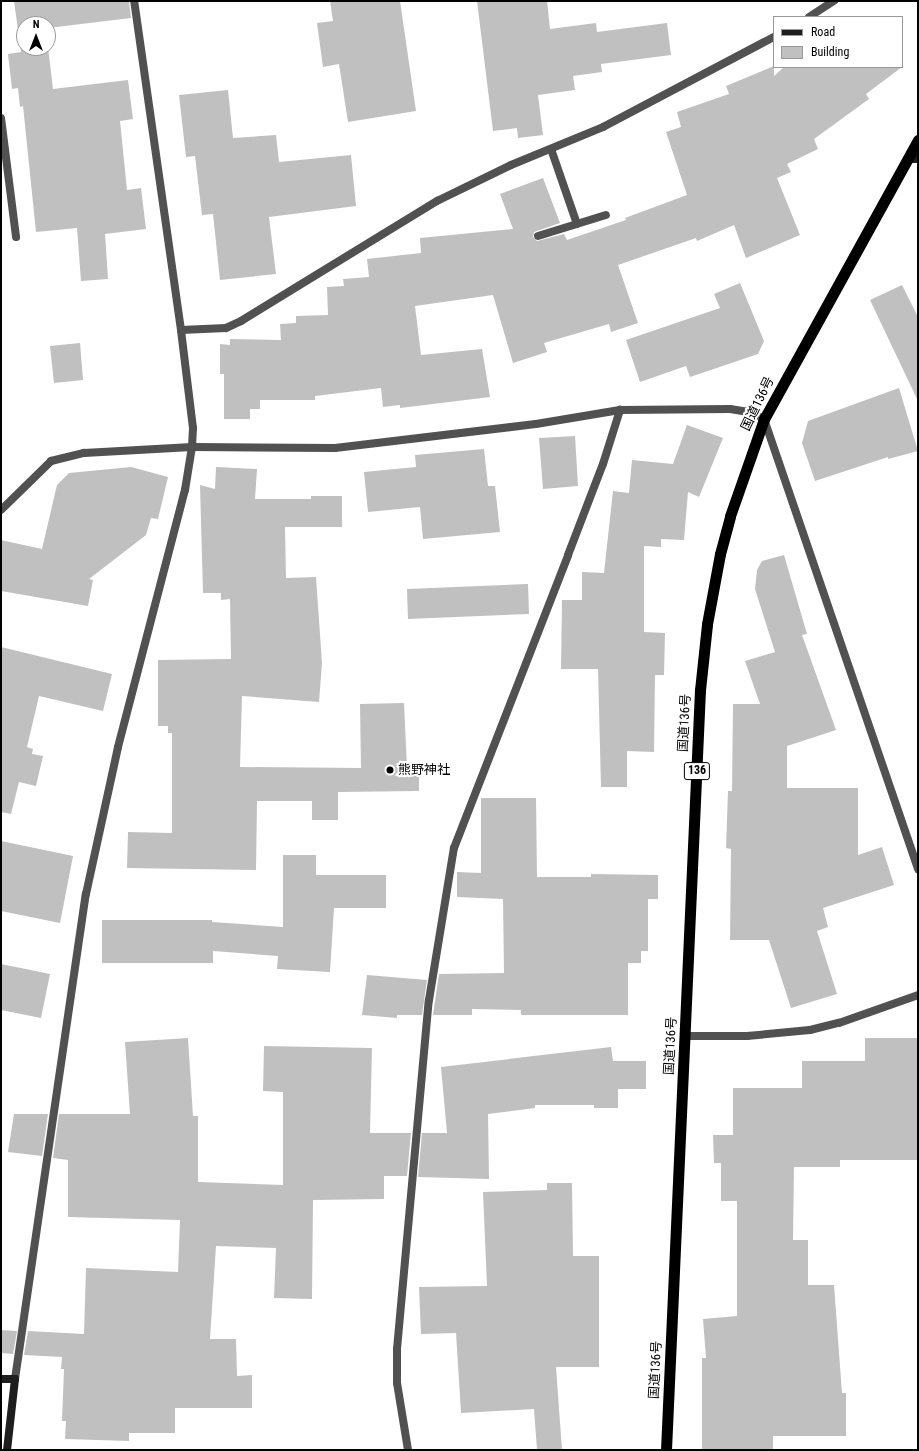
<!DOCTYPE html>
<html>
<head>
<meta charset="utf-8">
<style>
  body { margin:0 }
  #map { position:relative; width:919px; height:1451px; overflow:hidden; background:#fff; font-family:"Roboto Condensed","Noto Sans JP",sans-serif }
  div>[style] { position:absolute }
  .building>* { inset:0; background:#c0c0c0 }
  .minor>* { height:8px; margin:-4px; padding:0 4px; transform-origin:4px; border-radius:4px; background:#515151 }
  .secondary>* { height:8px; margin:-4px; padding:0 4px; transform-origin:4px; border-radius:4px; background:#1e1e1e }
  .trunk>* { height:11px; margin:-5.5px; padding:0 5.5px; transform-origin:5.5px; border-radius:5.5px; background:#000 }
  .dots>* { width:11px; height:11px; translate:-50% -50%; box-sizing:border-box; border:2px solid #fff; border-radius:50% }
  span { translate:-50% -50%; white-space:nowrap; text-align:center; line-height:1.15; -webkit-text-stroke:4px #fff; paint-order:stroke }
  .shield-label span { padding:1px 3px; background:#fff; border:1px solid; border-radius:3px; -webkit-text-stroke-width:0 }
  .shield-label { font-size:12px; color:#000; font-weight:700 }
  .street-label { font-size:13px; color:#000 }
  .poi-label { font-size:13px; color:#000 }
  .left { translate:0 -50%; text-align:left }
  .frame { position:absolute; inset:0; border:2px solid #000; pointer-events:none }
  .legend { position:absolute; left:773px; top:16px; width:130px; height:52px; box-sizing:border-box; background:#fff; border:1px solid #999; margin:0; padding:5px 7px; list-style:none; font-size:12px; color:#000 }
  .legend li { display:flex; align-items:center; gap:8px; height:20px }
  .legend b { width:20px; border:1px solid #999 }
  .north { position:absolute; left:16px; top:16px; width:40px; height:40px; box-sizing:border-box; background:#fff; border:1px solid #999; border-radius:50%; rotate:0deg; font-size:11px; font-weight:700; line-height:16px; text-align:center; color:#000 }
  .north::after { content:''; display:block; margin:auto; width:14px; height:18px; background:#000; clip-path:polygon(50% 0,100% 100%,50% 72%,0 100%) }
</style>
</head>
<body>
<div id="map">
  <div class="building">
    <i style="clip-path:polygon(14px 1px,129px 1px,131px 18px,48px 28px,48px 24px,24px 24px,24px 48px,48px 47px,53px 89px,128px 80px,133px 119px,120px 121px,127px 190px,141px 188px,146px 229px,105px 234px,108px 279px,81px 281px,77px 228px,36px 232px,23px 106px,20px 107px,18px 88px,12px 89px,8px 54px,21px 52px)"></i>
    <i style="clip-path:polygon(330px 1px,400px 1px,416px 111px,348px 122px,339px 64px,323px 67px,317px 23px,333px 21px)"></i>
    <i style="clip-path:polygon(477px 1px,547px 1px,550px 29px,596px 23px,597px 32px,667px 23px,671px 55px,601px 64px,602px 72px,573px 76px,575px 90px,538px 95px,543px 135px,518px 138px,517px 128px,493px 131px)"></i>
    <i style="clip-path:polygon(774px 66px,774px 76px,784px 67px,902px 67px,866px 94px,869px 99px,814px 139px,818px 149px,787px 164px,791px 172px,777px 178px,800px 235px,746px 258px,734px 225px,697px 241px,696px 238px,618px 265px,638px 323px,611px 332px,609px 324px,544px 343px,547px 352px,513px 363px,493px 295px,415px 306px,421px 355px,482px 349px,490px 397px,400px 408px,400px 405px,383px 407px,381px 388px,315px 396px,315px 400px,260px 400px,260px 409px,250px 409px,250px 419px,224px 419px,224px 374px,220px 374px,220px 344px,230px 345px,230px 339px,281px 340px,280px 324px,296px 323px,296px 316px,328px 315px,327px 287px,344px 286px,343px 279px,369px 277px,367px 259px,421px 253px,420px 238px,513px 229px,500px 194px,543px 178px,560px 223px,534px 232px,533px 237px,537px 241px,564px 234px,567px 240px,626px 220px,625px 218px,687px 195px,666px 132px,681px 127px,677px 112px,729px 94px,726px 86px)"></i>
    <i style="clip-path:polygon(228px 90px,233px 138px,276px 135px,279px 162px,351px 155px,356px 206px,269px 217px,276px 274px,220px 280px,213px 214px,202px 215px,195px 156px,186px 157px,179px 95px)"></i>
    <i style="clip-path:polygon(740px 283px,764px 341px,758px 354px,690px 377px,686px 366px,640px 382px,626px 340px,720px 308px,714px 294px)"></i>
    <i style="clip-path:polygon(902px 285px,918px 317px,918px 401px,870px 300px)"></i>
    <i style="clip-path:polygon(80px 343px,83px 380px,54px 383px,50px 346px)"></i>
    <i style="clip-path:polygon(899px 388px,918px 451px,888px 459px,888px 457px,815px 481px,802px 443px,808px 421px)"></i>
    <i style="clip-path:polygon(687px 425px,723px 438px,699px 497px,688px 492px,684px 540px,661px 539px,661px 547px,644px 546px,644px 632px,665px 633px,664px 675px,655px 675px,654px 752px,627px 751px,627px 787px,601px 787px,598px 669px,561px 669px,562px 600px,582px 600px,582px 572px,604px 573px,613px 491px,629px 493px,632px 460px,673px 464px)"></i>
    <i style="clip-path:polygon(575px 436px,578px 486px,543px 489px,539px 438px)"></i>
    <i style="clip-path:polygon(484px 449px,488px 486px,495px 486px,500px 532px,423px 539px,420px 507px,368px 512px,364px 472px,416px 467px,415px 455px)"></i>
    <i style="clip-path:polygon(131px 467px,168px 477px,158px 519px,151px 518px,146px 535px,89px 579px,93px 580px,88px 606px,1px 591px,1px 540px,42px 549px,57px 485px,69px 473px)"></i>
    <i style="clip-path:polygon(216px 467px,257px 469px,255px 499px,311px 499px,311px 496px,342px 496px,342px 527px,285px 527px,286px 578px,316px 577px,322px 663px,319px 702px,242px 696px,240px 767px,361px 768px,360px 704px,404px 703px,407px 768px,419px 768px,419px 791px,338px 792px,338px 820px,312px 820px,312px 801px,257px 801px,256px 870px,127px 868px,128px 832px,172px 833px,172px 733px,168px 733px,168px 726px,158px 726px,158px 660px,231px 659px,230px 599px,221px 600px,221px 593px,203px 593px,200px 485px,215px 489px)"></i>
    <i style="clip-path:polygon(784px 555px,807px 634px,802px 635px,836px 730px,787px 746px,787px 788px,858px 788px,858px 855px,882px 847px,894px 885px,823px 908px,828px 927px,817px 931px,837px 994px,791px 1008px,769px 940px,730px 940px,731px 849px,726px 848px,728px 791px,732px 791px,733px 704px,760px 704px,745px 661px,775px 652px,755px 589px,757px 570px,762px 561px)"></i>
    <i style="clip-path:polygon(528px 584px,529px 614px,408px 619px,407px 589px)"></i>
    <i style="clip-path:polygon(1px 647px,112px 674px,103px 711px,39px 696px,27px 747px,33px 749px,32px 754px,43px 756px,36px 786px,19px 782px,11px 814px,1px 812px)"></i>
    <i style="clip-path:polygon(481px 798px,536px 798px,537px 877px,591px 877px,591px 874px,658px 875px,658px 899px,648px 899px,648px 951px,641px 951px,641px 963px,628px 963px,628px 1015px,521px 1015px,521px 1010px,472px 1009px,472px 1015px,433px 1015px,439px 974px,504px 973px,503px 899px,457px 897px,457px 872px,481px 873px)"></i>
    <i style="clip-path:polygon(1px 841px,73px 856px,60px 923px,1px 911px)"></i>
    <i style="clip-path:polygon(283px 855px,316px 855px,316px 875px,386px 875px,386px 908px,334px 908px,330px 972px,277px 969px,278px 956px,213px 951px,213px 963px,102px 963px,102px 920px,212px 920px,212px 922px,283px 927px)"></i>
    <i style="clip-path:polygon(1px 964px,50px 974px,41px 1018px,1px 1010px)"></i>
    <i style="clip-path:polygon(367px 975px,427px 980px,422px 1015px,397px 1015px,397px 1018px,362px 1015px)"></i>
    <i style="clip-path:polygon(188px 1038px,193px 1116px,198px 1116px,198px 1182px,283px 1185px,283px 1092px,263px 1091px,264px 1046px,372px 1048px,370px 1133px,411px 1133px,407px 1176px,384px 1176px,384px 1199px,313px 1200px,312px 1299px,274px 1298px,276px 1248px,216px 1246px,210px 1339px,236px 1339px,237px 1376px,252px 1375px,252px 1408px,175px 1408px,175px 1433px,129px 1433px,129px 1441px,65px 1439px,66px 1421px,62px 1421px,64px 1369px,61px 1369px,62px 1357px,24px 1355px,28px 1331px,84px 1334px,86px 1268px,178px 1272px,180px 1220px,68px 1217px,68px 1160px,53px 1158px,59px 1114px,130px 1114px,125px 1042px)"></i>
    <i style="clip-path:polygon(865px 1038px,918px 1038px,918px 1160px,840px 1160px,840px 1167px,794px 1167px,793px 1240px,808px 1240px,808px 1285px,834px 1285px,842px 1393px,846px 1393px,846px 1436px,773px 1436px,773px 1450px,702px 1450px,702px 1358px,706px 1358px,703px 1319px,737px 1316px,737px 1201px,721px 1201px,721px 1163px,714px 1163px,713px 1135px,733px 1135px,733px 1088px,802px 1088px,802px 1061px,865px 1061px)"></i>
    <i style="clip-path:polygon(611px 1047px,613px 1061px,646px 1061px,646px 1089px,618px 1089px,618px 1108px,594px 1108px,594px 1105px,535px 1105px,535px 1108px,488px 1114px,489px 1179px,418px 1177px,422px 1133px,447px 1133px,441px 1067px)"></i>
    <i style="clip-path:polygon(14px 1114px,48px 1114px,42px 1156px,8px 1152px)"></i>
    <i style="clip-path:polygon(547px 1183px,572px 1183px,573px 1256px,599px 1256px,599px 1367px,556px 1367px,562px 1450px,537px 1450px,534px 1409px,461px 1413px,456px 1333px,421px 1334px,419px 1287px,487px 1286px,483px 1192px,547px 1190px)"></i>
    <i style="clip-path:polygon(1px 1330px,17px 1331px,13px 1354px,1px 1353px)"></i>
  </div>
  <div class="minor">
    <i style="left:809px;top:17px;width:30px;rotate:-33deg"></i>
    <i style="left:1px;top:118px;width:120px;rotate:82.8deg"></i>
    <i style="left:551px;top:149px;width:79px;rotate:70.9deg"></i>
    <i style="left:538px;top:236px;width:71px;rotate:-17.2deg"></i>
    <i style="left:181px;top:330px;width:45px;rotate:-2.5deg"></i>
    <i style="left:226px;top:328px;width:17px;rotate:-25deg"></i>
    <i style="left:241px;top:321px;width:230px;rotate:-31.5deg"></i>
    <i style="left:437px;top:201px;width:82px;rotate:-25.9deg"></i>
    <i style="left:511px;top:165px;width:100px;rotate:-22.4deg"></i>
    <i style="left:603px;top:127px;width:193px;rotate:-27.8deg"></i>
    <i style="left:1px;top:510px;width:70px;rotate:-44.4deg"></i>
    <i style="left:51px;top:461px;width:34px;rotate:-14deg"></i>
    <i style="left:84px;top:453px;width:108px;rotate:-3.2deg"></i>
    <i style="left:192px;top:447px;width:143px;rotate:0.4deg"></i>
    <i style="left:335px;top:448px;width:202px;rotate:-6.8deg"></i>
    <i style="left:536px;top:424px;width:85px;rotate:-9.5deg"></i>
    <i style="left:620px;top:410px;width:110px;rotate:-0.5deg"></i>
    <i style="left:730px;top:409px;width:19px;rotate:9deg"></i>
    <i style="left:749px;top:412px;width:17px;rotate:25deg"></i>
    <i style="left:764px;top:419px;width:476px;rotate:71.1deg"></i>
    <i style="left:686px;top:1036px;width:61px"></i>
    <i style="left:747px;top:1036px;width:63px;rotate:-5.4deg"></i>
    <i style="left:810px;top:1030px;width:30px;rotate:-14deg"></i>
    <i style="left:839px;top:1023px;width:84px;rotate:-19.5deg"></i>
    <i style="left:15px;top:1379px;width:490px;rotate:-81.7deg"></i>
    <i style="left:86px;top:894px;width:150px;rotate:-77.7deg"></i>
    <i style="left:118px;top:747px;width:266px;rotate:-75.4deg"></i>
    <i style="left:185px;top:490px;width:44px;rotate:-80.8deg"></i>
    <i style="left:192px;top:447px;width:19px;rotate:-87deg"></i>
    <i style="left:193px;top:428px;width:99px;rotate:-97deg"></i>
    <i style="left:181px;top:330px;width:332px;rotate:-98.1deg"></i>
    <i style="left:408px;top:1450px;width:68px;rotate:-99.3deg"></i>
    <i style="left:397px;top:1383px;width:34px;rotate:-90deg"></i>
    <i style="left:397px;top:1349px;width:350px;rotate:-84.8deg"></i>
    <i style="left:429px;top:1000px;width:154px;rotate:-80.7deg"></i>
    <i style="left:454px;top:848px;width:314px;rotate:-68.7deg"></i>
    <i style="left:568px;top:555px;width:97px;rotate:-69deg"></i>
    <i style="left:603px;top:464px;width:57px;rotate:-72.5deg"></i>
  </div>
  <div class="secondary">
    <i style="left:908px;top:159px;width:10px"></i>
    <i style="left:1px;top:1379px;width:14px"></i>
    <i style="left:15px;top:1379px;width:71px;rotate:96.4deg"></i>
  </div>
  <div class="trunk">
    <i style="left:666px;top:1450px;width:761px;rotate:-87.44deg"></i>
    <i style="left:700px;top:690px;width:66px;rotate:-83.9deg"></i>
    <i style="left:707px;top:624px;width:71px;rotate:-79.5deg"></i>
    <i style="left:720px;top:554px;width:39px;rotate:-75deg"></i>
    <i style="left:730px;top:516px;width:103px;rotate:-70.7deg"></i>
    <i style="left:764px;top:419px;width:319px;rotate:-61.1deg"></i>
  </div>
  <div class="dots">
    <i style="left:390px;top:770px;background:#000"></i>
  </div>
  <div class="shield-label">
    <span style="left:697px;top:771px">136</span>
  </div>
  <div class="street-label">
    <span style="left:758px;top:404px;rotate:-64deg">国道136号</span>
    <span style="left:685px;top:723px;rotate:-87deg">国道136号</span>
    <span style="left:671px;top:1046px;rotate:-87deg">国道136号</span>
    <span style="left:656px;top:1370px;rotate:-87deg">国道136号</span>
  </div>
  <div class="poi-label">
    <span class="left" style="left:398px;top:770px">熊野神社</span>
  </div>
  <div class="frame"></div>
  <ul class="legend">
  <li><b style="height:5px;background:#1e1e1e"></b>Road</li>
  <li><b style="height:11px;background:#c0c0c0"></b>Building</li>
  </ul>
  <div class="north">N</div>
</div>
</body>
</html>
